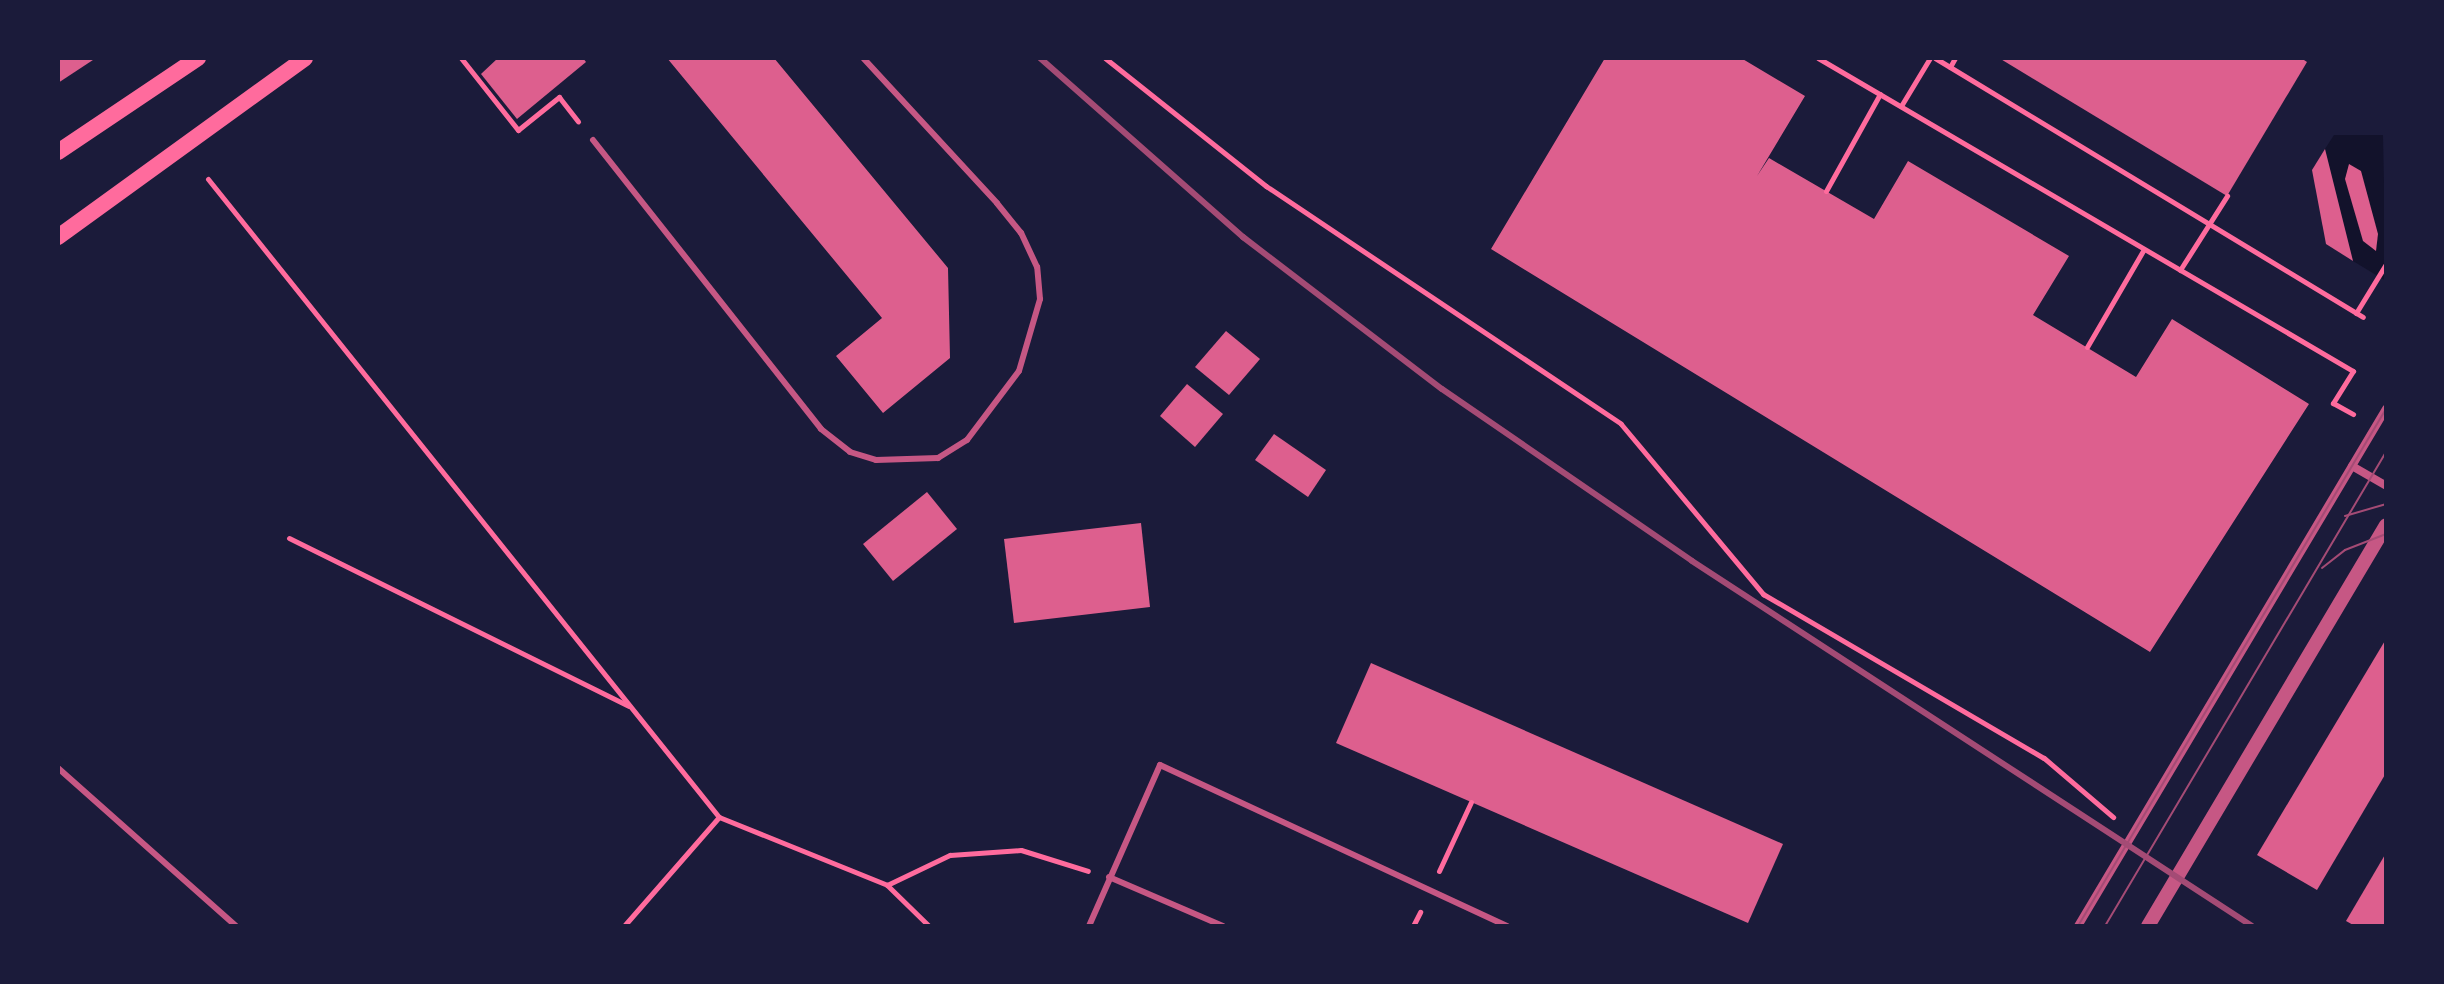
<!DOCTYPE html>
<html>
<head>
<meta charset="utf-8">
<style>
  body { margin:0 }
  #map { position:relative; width:2444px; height:984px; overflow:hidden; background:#1b1b3a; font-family:"Open Sans",sans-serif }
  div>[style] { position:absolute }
  .water>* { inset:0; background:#12122b }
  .building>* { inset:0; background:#dd5f8e }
  .path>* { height:5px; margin:-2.5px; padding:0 2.5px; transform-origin:2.5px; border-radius:2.5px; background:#ff6b9d }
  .service>* { height:6px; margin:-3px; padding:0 3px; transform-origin:3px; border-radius:3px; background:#c65784 }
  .minor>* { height:8px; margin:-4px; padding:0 4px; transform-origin:4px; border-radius:4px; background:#c65784 }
  .tertiary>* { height:14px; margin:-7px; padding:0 7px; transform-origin:7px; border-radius:7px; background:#c65784 }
  .secondary>* { height:16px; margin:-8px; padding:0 8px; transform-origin:8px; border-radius:8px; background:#ff6b9d }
  .tram>* { height:2px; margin:-1px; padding:0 1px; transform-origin:1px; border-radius:1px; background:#a44b75 }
  .rail>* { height:6px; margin:-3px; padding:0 3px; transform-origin:3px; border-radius:3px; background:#a44b75 }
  span { translate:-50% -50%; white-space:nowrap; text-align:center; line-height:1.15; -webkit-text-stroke:7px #1b1b3a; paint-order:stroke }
  .frame { position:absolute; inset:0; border:60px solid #1b1b3a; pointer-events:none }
</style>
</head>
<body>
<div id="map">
  <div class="water">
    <i style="clip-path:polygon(2334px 135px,2383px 135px,2386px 281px,2353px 261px,2325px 149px)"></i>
  </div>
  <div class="building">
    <i style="clip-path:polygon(58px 58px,96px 58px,58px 83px)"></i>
    <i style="clip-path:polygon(498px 58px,583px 58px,586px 62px,517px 119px,481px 74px)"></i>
    <i style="clip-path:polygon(667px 58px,774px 58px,948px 268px,950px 358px,883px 413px,836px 356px,882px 318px)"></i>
    <i style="clip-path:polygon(1605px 58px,1741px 58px,1805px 96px,1757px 176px,1769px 158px,1874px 219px,1908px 161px,2069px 256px,2033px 315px,2136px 377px,2172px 319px,2309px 404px,2150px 652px,1491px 249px)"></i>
    <i style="clip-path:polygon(1999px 58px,2301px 58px,2307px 62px,2227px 196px)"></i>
    <i style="clip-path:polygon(2325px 149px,2353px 261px,2326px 244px,2312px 170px)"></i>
    <i style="clip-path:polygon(2349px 164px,2361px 171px,2378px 234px,2376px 251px,2363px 241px,2345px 179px)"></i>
    <i style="clip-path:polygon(1226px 331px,1260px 359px,1229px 395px,1195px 367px)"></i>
    <i style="clip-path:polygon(1187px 384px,1223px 414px,1195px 447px,1160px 416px)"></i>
    <i style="clip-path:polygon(1274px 434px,1326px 470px,1308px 497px,1255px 460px)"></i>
    <i style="clip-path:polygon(927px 492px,957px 529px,893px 581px,863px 544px)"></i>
    <i style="clip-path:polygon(1141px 523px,1150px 607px,1014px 623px,1004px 539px)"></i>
    <i style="clip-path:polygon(2386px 639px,2386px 773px,2317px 890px,2257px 855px)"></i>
    <i style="clip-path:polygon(1371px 663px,1783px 844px,1748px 923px,1336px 743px)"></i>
    <i style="clip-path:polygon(2386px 853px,2386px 926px,2355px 926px,2346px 921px)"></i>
  </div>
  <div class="path">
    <i style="left:461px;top:58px;width:92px;rotate:51.6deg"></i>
    <i style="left:518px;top:130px;width:53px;rotate:-38.8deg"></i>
    <i style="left:559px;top:97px;width:31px;rotate:52deg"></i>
    <i style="left:1105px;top:58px;width:206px;rotate:38.5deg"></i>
    <i style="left:1266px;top:186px;width:427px;rotate:33.8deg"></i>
    <i style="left:1621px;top:424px;width:222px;rotate:50.1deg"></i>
    <i style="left:1763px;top:594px;width:325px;rotate:30.3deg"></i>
    <i style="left:2044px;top:758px;width:91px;rotate:40.5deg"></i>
    <i style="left:1818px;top:58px;width:620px;rotate:30.33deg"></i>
    <i style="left:2353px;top:371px;width:38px;rotate:122deg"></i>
    <i style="left:2333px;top:403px;width:23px;rotate:29deg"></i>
    <i style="left:1935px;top:58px;width:500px;rotate:31.18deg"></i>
    <i style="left:1950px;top:67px;width:10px;rotate:-61deg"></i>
    <i style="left:1901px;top:106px;width:56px;rotate:-58.9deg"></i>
    <i style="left:208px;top:179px;width:817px;rotate:51.31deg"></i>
    <i style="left:719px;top:817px;width:145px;rotate:131.1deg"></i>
    <i style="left:1826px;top:191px;width:111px;rotate:-60.9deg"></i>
    <i style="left:2180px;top:270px;width:88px;rotate:-57.6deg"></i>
    <i style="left:2356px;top:313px;width:57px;rotate:-58.5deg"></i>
    <i style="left:2087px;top:347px;width:113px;rotate:-59.8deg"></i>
    <i style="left:289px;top:538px;width:379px;rotate:26.3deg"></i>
    <i style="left:719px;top:817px;width:181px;rotate:22deg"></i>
    <i style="left:887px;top:885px;width:59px;rotate:44.3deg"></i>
    <i style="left:1439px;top:871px;width:76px;rotate:-65.1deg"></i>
    <i style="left:887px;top:885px;width:70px;rotate:-25.5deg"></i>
    <i style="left:950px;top:855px;width:71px;rotate:-4deg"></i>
    <i style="left:1021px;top:850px;width:70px;rotate:17.4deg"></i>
    <i style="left:1413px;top:926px;width:16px;rotate:-63deg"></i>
  </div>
  <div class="service">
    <i style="left:593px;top:140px;width:368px;rotate:51.7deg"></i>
    <i style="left:821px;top:429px;width:37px;rotate:38deg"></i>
    <i style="left:850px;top:452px;width:27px;rotate:17deg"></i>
    <i style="left:876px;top:460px;width:62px;rotate:-1.8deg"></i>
    <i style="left:938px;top:458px;width:34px;rotate:-32deg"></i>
    <i style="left:967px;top:440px;width:86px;rotate:-53deg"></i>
    <i style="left:1019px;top:371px;width:75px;rotate:-73.7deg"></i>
    <i style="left:1040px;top:299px;width:32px;rotate:-95deg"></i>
    <i style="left:1037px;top:267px;width:38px;rotate:-115deg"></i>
    <i style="left:1021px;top:233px;width:38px;rotate:-129deg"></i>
    <i style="left:997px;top:203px;width:197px;rotate:-132.7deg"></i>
    <i style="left:58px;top:768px;width:238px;rotate:41.6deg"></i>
    <i style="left:1109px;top:877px;width:124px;rotate:23.3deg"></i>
    <i style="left:1089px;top:926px;width:176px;rotate:-66.2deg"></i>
    <i style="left:1160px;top:765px;width:383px;rotate:24.9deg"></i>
  </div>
  <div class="minor">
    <i style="left:2352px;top:466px;width:39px;rotate:30deg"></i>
    <i style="left:2078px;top:926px;width:602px;rotate:-59.22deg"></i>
  </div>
  <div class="tertiary">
    <i style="left:2148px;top:926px;width:466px;rotate:-59.3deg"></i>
  </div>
  <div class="secondary">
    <i style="left:58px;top:152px;width:169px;rotate:-33.9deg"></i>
    <i style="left:58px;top:237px;width:305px;rotate:-35.9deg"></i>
  </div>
  <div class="tram">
    <i style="left:2345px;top:516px;width:43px;rotate:-16.3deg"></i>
    <i style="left:2322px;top:568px;width:29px;rotate:-38deg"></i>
    <i style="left:2345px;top:550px;width:44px;rotate:-21.3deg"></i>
    <i style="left:2078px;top:926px;width:602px;rotate:-59.22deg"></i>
    <i style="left:2105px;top:926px;width:551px;rotate:-59.34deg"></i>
  </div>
  <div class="rail">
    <i style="left:1040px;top:58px;width:271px;rotate:41.4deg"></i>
    <i style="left:1243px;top:237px;width:250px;rotate:37.4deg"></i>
    <i style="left:1442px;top:389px;width:303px;rotate:34.5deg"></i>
    <i style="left:1692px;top:561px;width:668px;rotate:33.1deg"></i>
  </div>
  <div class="frame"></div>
</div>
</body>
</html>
